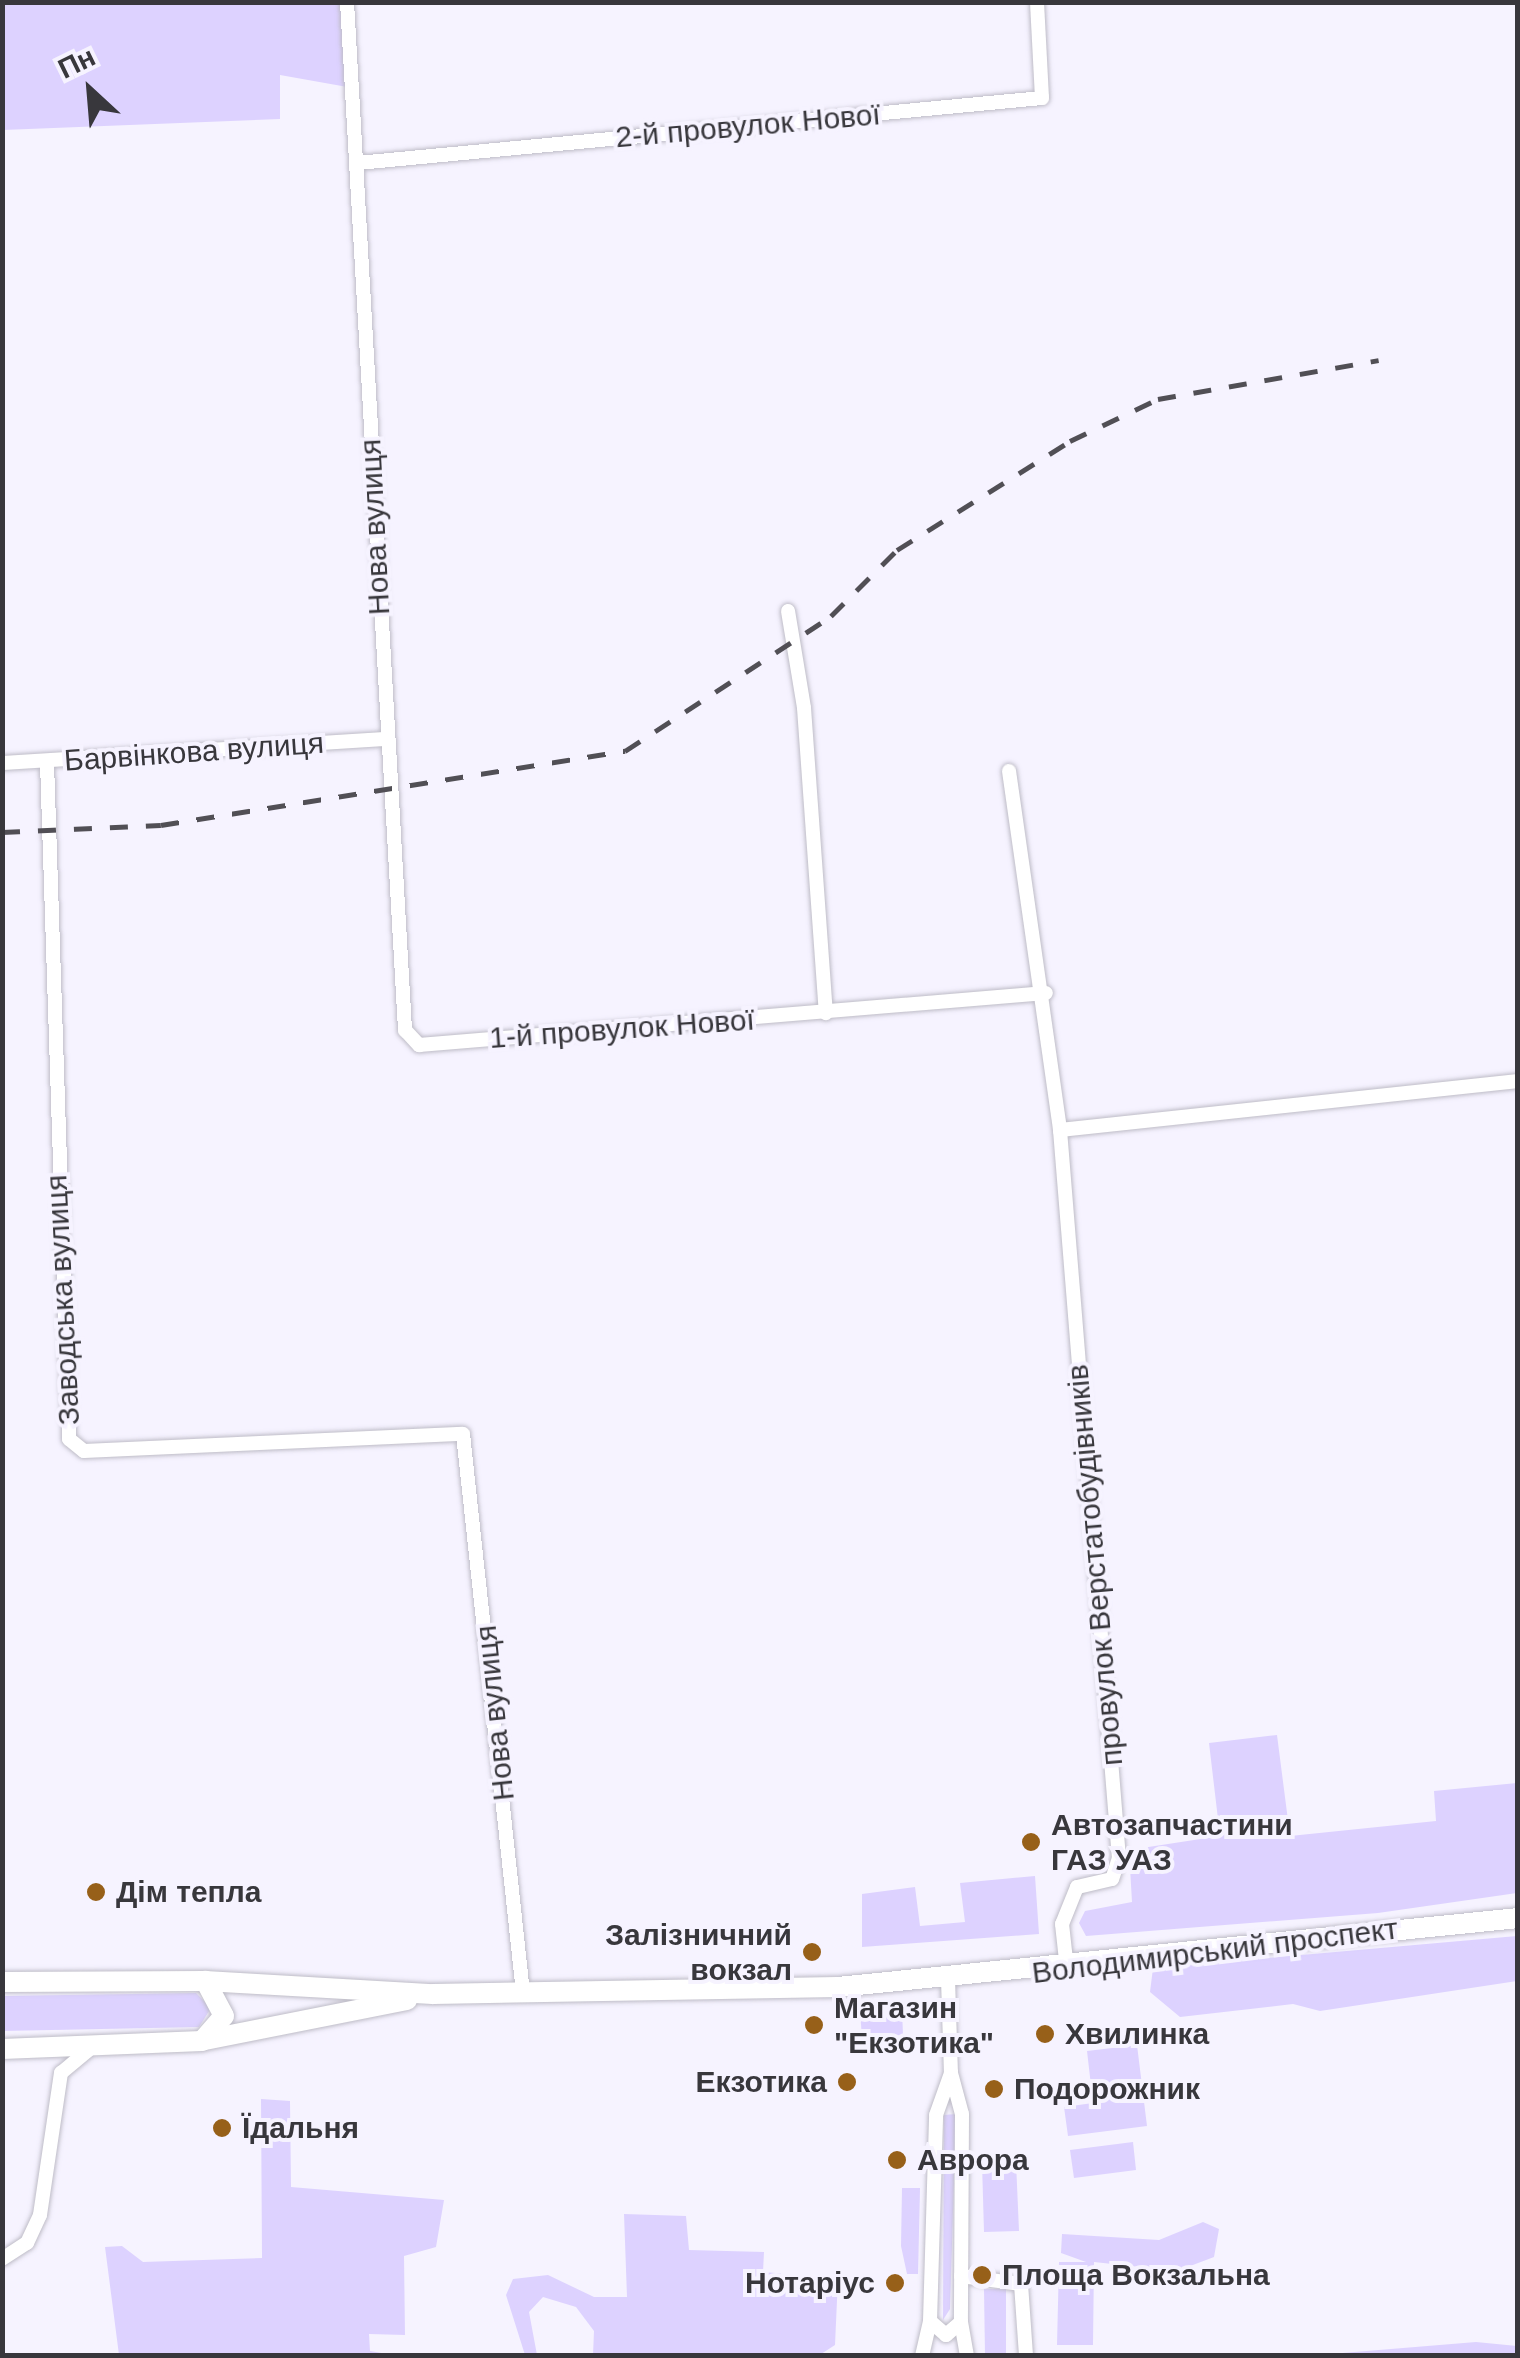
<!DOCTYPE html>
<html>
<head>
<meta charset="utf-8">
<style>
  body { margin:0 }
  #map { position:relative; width:1520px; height:2358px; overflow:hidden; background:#f6f3ff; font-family:Helvetica,sans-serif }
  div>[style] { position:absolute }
  .green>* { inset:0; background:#ddd2ff }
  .roads { filter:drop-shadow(0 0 2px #bebcc7) drop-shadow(0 0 2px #bebcc7) }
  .minor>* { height:14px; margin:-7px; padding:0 7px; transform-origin:7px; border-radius:7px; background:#fff }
  .secondary>* { height:20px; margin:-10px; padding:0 10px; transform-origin:10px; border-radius:10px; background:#fff }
  .rail>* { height:5px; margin-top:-2.5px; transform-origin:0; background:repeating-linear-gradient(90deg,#514f55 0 18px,transparent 0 36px) }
  .dots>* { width:28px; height:28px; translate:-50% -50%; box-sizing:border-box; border:5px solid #f6f3ff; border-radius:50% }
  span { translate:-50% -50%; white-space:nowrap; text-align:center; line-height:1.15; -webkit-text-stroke:8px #f6f3ff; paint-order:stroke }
  .street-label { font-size:30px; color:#38373c }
  .poi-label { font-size:30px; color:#38373c; font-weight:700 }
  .left { translate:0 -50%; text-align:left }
  .right { translate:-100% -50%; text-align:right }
  .frame { position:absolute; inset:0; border:5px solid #38373c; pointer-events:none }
  .north { position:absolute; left:40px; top:40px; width:100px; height:100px; -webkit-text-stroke:8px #f6f3ff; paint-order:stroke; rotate:334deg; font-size:28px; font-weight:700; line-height:40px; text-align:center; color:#38373c }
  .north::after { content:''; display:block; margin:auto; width:35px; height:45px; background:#38373c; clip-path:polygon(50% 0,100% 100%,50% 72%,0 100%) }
</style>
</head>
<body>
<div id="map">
  <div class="green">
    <i style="clip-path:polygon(2px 3px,348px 3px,353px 88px,280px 75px,280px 119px,3px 130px)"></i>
    <i style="clip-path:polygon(1277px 1735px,1290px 1836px,1436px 1821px,1434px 1791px,1517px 1783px,1517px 1893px,1378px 1913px,1086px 1936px,1079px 1923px,1085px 1911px,1132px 1902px,1129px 1850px,1220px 1836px,1209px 1743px)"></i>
    <i style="clip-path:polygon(1035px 1876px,1039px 1934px,862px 1947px,862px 1894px,915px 1887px,920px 1926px,965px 1922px,960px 1883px)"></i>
    <i style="clip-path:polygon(1517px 1936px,1517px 1981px,1320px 2011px,1293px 2004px,1180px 2017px,1150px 1992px,1153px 1968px)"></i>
    <i style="clip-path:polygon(196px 1993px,211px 2008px,199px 2027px,3px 2031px,2px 1996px)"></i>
    <i style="clip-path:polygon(902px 2010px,903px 2035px,862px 2037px,860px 2012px)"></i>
    <i style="clip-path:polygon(1137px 2045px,1147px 2126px,1068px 2136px,1064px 2107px,1093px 2103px,1087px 2051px)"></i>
    <i style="clip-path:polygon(261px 2099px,290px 2101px,291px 2187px,444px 2200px,436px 2247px,404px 2256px,405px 2335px,369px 2334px,370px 2351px,393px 2355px,119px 2355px,105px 2247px,122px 2246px,143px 2262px,262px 2258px)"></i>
    <i style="clip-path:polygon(956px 2114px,950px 2309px,943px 2320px,944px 2115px)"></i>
    <i style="clip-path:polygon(1133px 2142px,1136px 2170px,1074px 2178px,1070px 2150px)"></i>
    <i style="clip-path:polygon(1016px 2162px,1019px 2231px,984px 2232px,982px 2163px)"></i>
    <i style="clip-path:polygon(902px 2188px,920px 2188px,918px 2274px,907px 2274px,901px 2246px)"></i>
    <i style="clip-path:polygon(624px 2214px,686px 2216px,689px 2250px,764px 2252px,763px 2272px,838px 2278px,835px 2345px,818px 2356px,593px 2355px,594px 2331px,576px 2307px,543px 2297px,529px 2312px,537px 2355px,525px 2355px,506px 2295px,513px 2279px,548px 2275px,594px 2297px,627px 2297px)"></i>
    <i style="clip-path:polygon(1203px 2222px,1219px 2229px,1214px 2257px,1177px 2271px,1094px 2262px,1093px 2345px,1057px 2345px,1059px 2262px,1086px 2262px,1061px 2253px,1062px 2234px,1159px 2240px)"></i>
    <i style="clip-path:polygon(984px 2289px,1006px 2289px,1006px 2355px,985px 2355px)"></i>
    <i style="clip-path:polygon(1476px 2342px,1517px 2346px,1517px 2355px,1318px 2355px)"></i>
  </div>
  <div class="roads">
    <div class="minor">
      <i style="left:347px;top:2px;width:1030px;rotate:86.77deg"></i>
      <i style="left:405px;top:1030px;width:21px;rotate:47deg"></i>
      <i style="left:419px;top:1045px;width:629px;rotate:-4.74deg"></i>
      <i style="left:358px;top:163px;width:687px;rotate:-5.43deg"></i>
      <i style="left:1042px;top:98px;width:96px;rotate:-93deg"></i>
      <i style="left:788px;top:611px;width:98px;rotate:80.6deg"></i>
      <i style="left:804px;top:708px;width:306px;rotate:85.9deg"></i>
      <i style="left:47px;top:762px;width:677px;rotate:88.14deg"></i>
      <i style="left:69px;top:1439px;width:19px;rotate:39deg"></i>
      <i style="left:84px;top:1451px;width:379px;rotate:-2.6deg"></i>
      <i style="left:463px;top:1434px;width:562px;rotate:83.87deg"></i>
      <i style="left:2px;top:763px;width:384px;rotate:-3.6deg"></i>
      <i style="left:1009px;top:771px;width:363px;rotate:81.9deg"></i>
      <i style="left:1060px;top:1130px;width:730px;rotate:85.37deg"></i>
      <i style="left:1119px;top:1858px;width:22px;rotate:108deg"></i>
      <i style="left:1112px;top:1879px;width:36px;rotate:167deg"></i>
      <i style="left:1077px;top:1887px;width:40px;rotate:112deg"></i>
      <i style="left:1062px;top:1924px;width:45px;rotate:83.7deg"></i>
      <i style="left:1060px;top:1130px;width:461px;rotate:-6.1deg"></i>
      <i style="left:948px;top:1979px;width:94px;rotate:88.2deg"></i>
      <i style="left:951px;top:2073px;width:42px;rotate:75deg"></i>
      <i style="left:962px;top:2114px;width:208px;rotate:90.3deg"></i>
      <i style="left:961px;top:2322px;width:20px;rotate:139deg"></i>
      <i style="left:946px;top:2335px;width:21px;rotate:-139deg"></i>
      <i style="left:930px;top:2321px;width:206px;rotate:-88.3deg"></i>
      <i style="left:936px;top:2115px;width:45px;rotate:-70.3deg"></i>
      <i style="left:2px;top:2259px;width:30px;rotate:-33deg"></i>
      <i style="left:27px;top:2243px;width:31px;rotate:-65deg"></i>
      <i style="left:40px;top:2215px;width:144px;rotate:-81.6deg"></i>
      <i style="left:61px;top:2073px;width:40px;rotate:-40deg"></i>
      <i style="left:961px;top:2276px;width:61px;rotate:7.6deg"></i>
      <i style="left:1021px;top:2284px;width:72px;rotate:86deg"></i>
      <i style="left:961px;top:2322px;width:35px;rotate:80deg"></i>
      <i style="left:922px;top:2356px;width:35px;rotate:-77deg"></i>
    </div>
    <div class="secondary">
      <i style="left:2px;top:1982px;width:203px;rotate:-0.3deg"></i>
      <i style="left:205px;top:1981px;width:228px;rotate:3.3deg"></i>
      <i style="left:433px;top:1994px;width:405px;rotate:-1deg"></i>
      <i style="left:838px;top:1987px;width:683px;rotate:-5.79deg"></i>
      <i style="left:205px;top:2040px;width:206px;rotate:-11.2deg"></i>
      <i style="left:2px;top:2049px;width:200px;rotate:-2.3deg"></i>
      <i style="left:202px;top:2041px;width:33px;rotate:-49deg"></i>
      <i style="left:224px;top:2016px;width:40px;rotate:-118deg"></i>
    </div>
  </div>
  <div class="rail">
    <i style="left:2px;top:832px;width:159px;rotate:-2.5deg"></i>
    <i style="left:161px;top:825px;width:470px;rotate:-9.1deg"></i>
    <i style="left:625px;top:751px;width:246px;rotate:-33.2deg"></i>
    <i style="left:831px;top:616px;width:93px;rotate:-45deg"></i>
    <i style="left:897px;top:550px;width:204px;rotate:-32.2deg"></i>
    <i style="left:1070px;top:441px;width:98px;rotate:-25.5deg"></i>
    <i style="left:1158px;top:399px;width:224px;rotate:-10deg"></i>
  </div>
  <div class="dots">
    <i style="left:1031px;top:1842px;background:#976019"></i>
    <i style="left:96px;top:1892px;background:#976019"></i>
    <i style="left:812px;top:1952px;background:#976019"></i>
    <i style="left:814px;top:2025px;background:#976019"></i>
    <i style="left:1045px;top:2034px;background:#976019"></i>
    <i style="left:847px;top:2082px;background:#976019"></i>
    <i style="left:994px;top:2089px;background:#976019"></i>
    <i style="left:222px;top:2128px;background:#976019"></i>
    <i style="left:897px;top:2160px;background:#976019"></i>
    <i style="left:982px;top:2275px;background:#976019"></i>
    <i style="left:895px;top:2283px;background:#976019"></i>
  </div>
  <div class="street-label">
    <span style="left:748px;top:126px;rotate:-5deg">2-й провулок Нової</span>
    <span style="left:375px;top:527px;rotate:-93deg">Нова вулиця</span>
    <span style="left:194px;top:752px;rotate:-4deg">Барвінкова вулиця</span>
    <span style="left:622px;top:1029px;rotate:-4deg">1-й провулок Нової</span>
    <span style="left:63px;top:1300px;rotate:-93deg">Заводська вулиця</span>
    <span style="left:1095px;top:1565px;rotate:-95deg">провулок Верстатобудівників</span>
    <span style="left:495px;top:1713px;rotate:-96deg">Нова вулиця</span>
    <span style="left:1215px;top:1951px;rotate:-7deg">Володимирський проспект</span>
  </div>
  <div class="poi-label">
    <span class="left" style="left:1051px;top:1842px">Автозапчастини<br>ГАЗ УАЗ</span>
    <span class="left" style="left:116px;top:1892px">Дім тепла</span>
    <span class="right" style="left:792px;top:1952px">Залізничний<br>вокзал</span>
    <span class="left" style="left:834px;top:2025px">Магазин<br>"Екзотика"</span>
    <span class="left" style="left:1065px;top:2034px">Хвилинка</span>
    <span class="right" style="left:827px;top:2082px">Екзотика</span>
    <span class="left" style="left:1014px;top:2089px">Подорожник</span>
    <span class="left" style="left:242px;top:2128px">Їдальня</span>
    <span class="left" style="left:917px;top:2160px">Аврора</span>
    <span class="left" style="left:1002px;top:2275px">Площа Вокзальна</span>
    <span class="right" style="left:875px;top:2283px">Нотаріус</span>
  </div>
  <div class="frame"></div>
  <div class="north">Пн</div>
</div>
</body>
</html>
